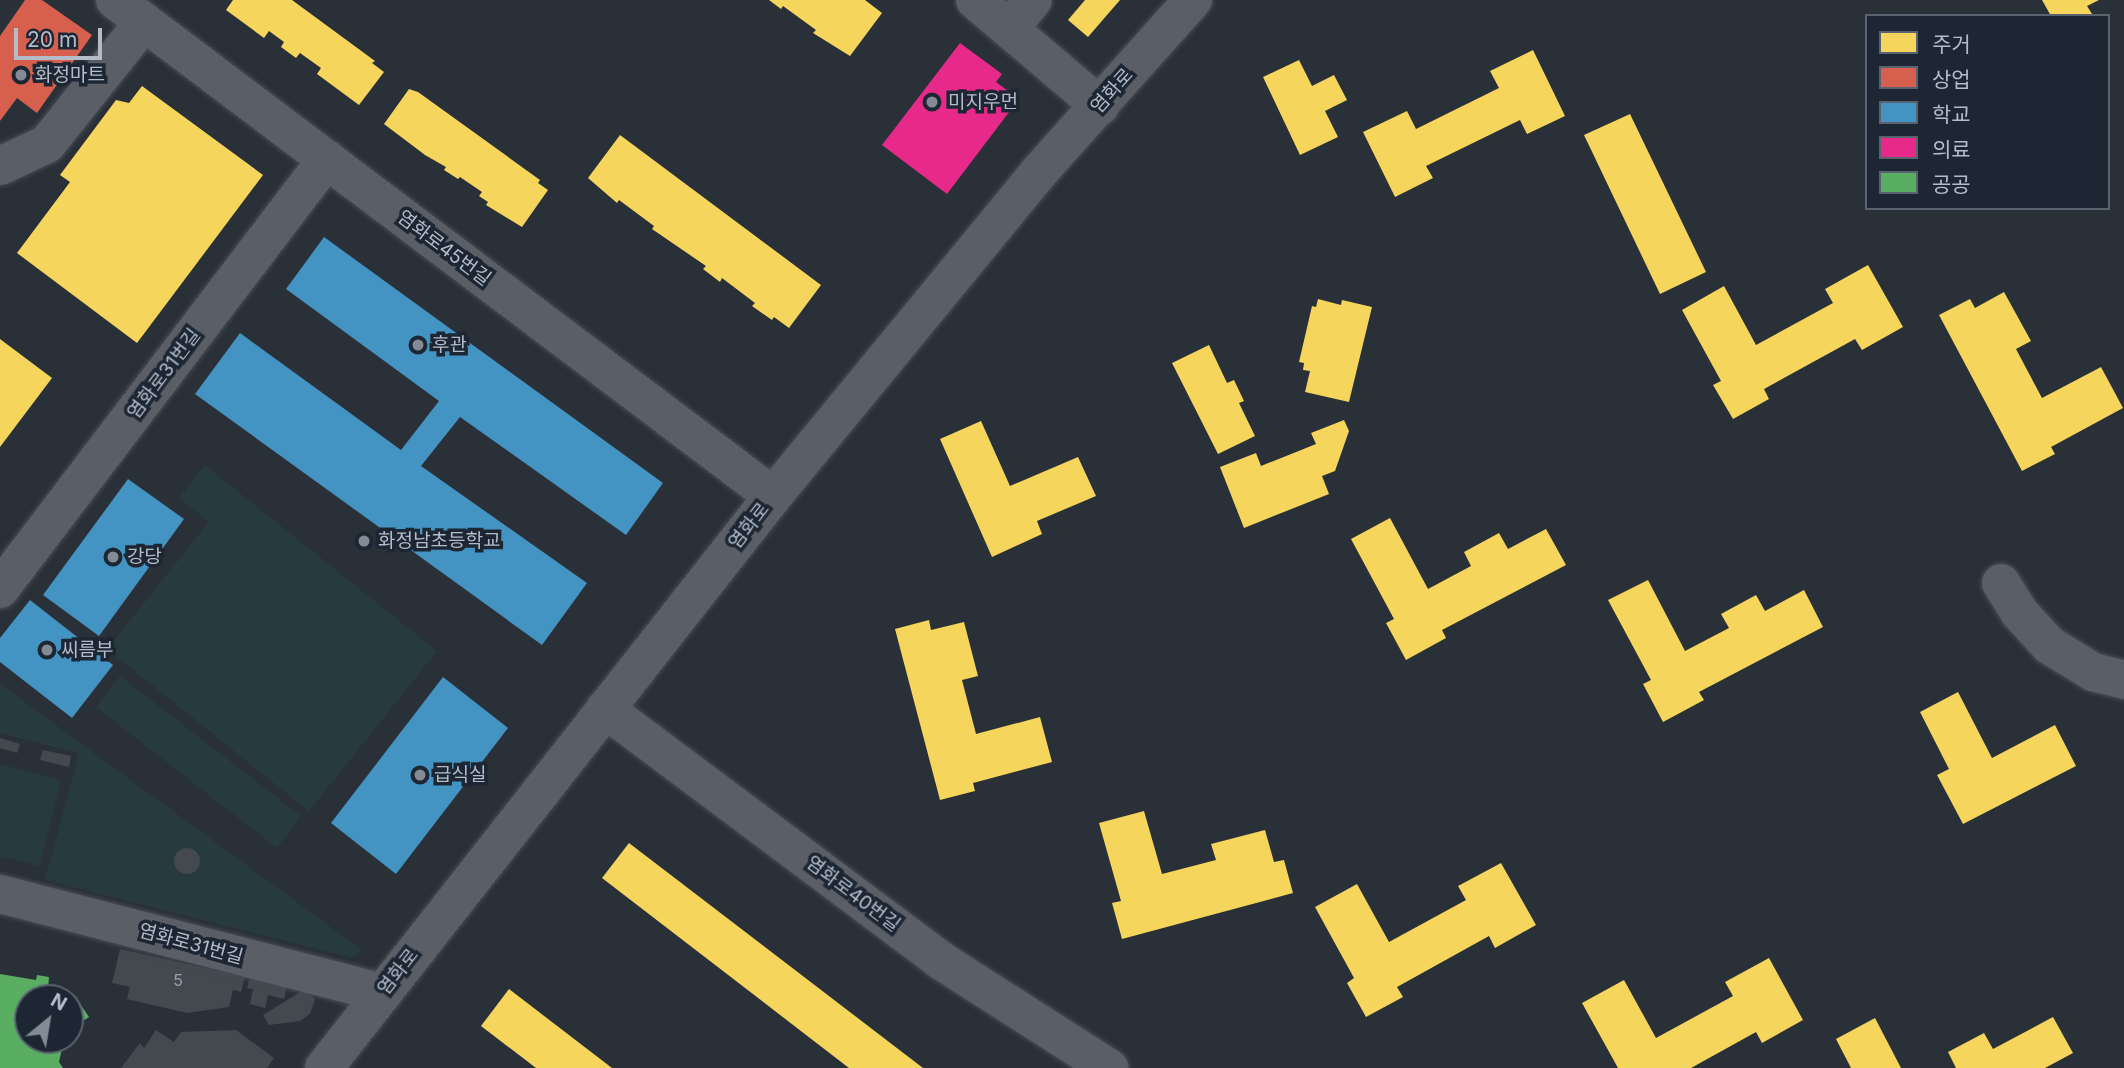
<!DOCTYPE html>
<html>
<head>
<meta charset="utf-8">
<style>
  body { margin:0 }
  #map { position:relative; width:2124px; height:1068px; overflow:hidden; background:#2a3038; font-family:Inter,"Noto Sans KR",sans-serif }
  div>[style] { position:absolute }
  .green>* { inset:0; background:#273a3e }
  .homes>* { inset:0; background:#f6d55c }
  .shops>* { inset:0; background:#d6604d }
  .schools>* { inset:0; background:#4393c3 }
  .health>* { inset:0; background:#e7298a }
  .public>* { inset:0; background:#5aae61 }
  .building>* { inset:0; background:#444950 }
  .round { border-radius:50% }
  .roads { filter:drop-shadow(0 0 2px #484c53) drop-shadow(0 0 2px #484c53) }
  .minor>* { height:38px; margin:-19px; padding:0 19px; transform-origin:19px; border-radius:19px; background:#5a5e66 }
  .dots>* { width:19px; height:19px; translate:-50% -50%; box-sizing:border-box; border:4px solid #1d2633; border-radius:50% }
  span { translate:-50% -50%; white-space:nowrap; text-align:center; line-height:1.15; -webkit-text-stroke:7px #1d2633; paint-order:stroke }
  .number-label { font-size:16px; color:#989fab }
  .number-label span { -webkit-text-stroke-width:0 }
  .poi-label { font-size:19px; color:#b4bcc9 }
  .left { translate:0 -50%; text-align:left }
  .street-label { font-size:19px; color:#b4bcc9 }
  .legend { position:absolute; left:1865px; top:14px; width:245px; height:196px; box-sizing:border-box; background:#1d2633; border:2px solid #59626f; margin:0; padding:9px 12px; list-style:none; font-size:21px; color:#b4bcc9 }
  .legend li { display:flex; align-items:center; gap:14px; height:35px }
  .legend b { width:35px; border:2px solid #59626f }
  .north { position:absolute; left:14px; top:984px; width:70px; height:70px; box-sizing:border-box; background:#1d2633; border:2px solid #59626f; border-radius:50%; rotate:30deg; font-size:19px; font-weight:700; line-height:28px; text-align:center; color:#b4bcc9 }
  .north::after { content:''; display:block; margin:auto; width:24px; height:32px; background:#848b96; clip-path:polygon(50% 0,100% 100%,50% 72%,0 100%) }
  .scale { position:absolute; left:14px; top:28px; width:88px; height:32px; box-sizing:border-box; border:4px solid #b4bcc9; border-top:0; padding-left:9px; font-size:21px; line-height:24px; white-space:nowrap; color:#b4bcc9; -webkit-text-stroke:5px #1d2633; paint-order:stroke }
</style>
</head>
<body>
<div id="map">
  <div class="green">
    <i style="clip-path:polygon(205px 465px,437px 651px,309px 811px,107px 649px,209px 522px,179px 498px)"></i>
    <i style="clip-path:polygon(120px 676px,301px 816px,277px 848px,96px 707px)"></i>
    <i style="clip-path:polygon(0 684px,362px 950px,352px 958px,45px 880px,79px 753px,0 733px)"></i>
    <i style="clip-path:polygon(0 764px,61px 780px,40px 866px,0 856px)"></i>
  </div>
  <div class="homes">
    <i style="clip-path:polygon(233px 0,292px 0,375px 61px,372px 63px,384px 72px,359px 105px,317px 74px,321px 68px,300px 53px,296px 58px,281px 47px,284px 42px,269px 31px,264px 38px,226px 10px)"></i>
    <i style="clip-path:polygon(769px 0,865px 0,882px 13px,850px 56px,813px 33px,816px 30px,783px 6px,781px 9px)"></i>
    <i style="clip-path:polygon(1085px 0,1120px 0,1088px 37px,1068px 20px)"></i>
    <i style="clip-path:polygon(2042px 0,2099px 0,2087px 6px,2092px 14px,2087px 16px,2051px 16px)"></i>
    <i style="clip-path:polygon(1533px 50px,1565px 116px,1527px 134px,1520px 120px,1426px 166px,1433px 178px,1395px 197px,1363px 132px,1407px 111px,1416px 129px,1499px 88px,1490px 71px)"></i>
    <i style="clip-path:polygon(1299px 60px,1312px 86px,1334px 75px,1347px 100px,1325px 111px,1338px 137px,1300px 155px,1263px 77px)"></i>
    <i style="clip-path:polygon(142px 86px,263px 175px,137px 343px,17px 253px,70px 182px,60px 175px,116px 100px,129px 103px)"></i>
    <i style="clip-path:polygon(409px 89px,418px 92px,540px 180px,538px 183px,548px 190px,522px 227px,486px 205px,488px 202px,479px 196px,482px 192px,460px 177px,458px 179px,444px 170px,446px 167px,425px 155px,384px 124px)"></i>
    <i style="clip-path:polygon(1630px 114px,1706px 272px,1660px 294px,1584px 135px)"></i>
    <i style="clip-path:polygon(620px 135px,821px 285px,789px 328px,774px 317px,772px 320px,752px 306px,755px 303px,722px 278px,720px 282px,703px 269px,706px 266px,652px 229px,654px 226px,619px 200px,617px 203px,588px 178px)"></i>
    <i style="clip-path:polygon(1868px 265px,1903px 327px,1862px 350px,1855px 339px,1764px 389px,1769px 399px,1733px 419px,1713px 385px,1721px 381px,1682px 310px,1724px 286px,1756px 345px,1833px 303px,1825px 289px)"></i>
    <i style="clip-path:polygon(2004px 292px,2031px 341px,2016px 349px,2042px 398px,2101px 367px,2123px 408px,2051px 447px,2055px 454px,2022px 471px,1939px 315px,1970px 299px,1975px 308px)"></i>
    <i style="clip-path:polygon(1318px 299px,1341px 305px,1342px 300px,1372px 307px,1349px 402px,1305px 392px,1310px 371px,1303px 370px,1304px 363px,1299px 362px,1312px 306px,1316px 307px)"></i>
    <i style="clip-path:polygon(0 339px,52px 378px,0 447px)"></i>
    <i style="clip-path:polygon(1209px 345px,1227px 383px,1234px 380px,1244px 401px,1239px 403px,1255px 436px,1218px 454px,1172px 363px)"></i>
    <i style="clip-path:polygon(1344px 420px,1349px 431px,1335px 471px,1322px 476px,1329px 494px,1244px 528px,1220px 467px,1256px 453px,1261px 466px,1316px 444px,1311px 433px)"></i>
    <i style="clip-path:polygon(981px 421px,1010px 486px,1078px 457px,1096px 496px,1037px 521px,1042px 534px,992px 557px,940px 439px)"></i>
    <i style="clip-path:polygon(1390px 518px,1428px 589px,1471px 566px,1464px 552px,1499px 533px,1508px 549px,1546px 529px,1566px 565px,1442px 630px,1446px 638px,1406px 660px,1386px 623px,1394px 619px,1351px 539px)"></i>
    <i style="clip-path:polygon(1648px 580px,1685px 651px,1729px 628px,1721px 614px,1756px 595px,1765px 611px,1804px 590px,1823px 627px,1699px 692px,1704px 700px,1663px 722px,1643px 684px,1651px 680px,1608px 600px)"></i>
    <i style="clip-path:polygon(929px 620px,931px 630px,964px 622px,978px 676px,962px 680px,976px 734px,1040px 717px,1052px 762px,973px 783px,975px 791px,940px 800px,895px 629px)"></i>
    <i style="clip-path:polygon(1958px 692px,1992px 758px,2055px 725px,2076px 766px,1963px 824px,1937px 775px,1949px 769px,1920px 712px)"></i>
    <i style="clip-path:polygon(1144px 811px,1162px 874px,1216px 860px,1211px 844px,1265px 830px,1274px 862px,1284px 860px,1293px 893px,1122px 939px,1112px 903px,1121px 901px,1099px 823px)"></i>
    <i style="clip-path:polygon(629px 843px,923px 1068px,849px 1068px,602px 878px)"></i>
    <i style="clip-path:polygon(1501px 863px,1536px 925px,1495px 948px,1489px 936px,1397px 987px,1403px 997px,1366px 1017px,1347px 983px,1354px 978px,1315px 907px,1357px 884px,1389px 942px,1466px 900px,1458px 886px)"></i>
    <i style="clip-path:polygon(1769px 958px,1803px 1020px,1762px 1043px,1756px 1032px,1691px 1068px,1618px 1068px,1582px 1003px,1624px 980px,1656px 1038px,1733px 996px,1725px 982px)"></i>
    <i style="clip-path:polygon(509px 989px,612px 1068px,536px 1068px,481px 1026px)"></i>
    <i style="clip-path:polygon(2053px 1017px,2073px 1053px,2045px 1068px,1956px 1068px,1948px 1052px,1984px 1033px,1993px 1049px)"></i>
    <i style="clip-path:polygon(1875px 1018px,1901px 1068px,1851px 1068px,1836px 1039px)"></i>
  </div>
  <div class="shops">
    <i style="clip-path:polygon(25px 0,42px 0,92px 35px,37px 113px,17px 98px,0 121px,0 36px)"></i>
  </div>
  <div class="schools">
    <i style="clip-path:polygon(324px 237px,663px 483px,626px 535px,460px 417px,421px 466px,587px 583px,542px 645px,195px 394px,240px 333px,401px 450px,439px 401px,286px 289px)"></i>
    <i style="clip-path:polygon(128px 479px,184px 519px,99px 636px,43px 595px)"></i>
    <i style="clip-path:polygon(30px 600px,113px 665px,72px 718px,0 662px,0 638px)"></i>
    <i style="clip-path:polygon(443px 677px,508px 728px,396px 874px,331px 823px)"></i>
  </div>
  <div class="health">
    <i style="clip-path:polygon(960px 43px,1002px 74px,996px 82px,1019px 99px,947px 194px,882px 145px)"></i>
  </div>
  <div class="public">
    <i style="clip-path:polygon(0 974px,36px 980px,37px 975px,49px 977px,48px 989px,56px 991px,55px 998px,28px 998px,28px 1040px,64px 1040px,59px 1062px,63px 1068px,0 1068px)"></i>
    <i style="clip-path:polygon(70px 1000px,78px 1001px,89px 1017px,78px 1024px,70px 1023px)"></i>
  </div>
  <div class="building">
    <i style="clip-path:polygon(0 738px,20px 744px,17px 753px,0 748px)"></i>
    <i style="clip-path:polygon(43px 750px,71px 756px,69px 767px,40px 760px)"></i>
    <i class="round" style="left:174px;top:848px;width:26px;height:26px"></i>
    <i style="clip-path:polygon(120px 949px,245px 977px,241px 992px,233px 990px,229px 1007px,187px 1013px,127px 999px,130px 987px,112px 983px)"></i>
    <i style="clip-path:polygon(250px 977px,287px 986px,284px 999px,268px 995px,265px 1008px,250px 1004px,253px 989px,247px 988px)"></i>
    <i style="clip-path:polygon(305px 989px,315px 999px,310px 1014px,300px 1021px,269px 1025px,263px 1015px)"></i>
    <i style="clip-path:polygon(156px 1030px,174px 1042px,181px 1032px,236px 1030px,274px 1058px,267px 1068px,121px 1068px,140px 1043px,144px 1048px)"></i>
  </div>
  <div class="roads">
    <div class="minor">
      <i style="left:115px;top:0;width:824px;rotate:37.01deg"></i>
      <i style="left:975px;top:0;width:164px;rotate:40.3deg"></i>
      <i style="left:1010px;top:28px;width:36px;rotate:-51deg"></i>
      <i style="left:0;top:166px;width:52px;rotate:-25.1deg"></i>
      <i style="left:47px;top:144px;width:156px;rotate:-51.5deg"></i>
      <i style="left:2001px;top:583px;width:34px;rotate:58deg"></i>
      <i style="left:2019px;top:612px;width:45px;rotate:47.7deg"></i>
      <i style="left:2049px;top:645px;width:52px;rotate:31.5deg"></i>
      <i style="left:2093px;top:672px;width:32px;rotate:14deg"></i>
      <i style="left:0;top:589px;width:540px;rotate:-52.75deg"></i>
      <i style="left:605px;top:709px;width:419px;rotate:36.8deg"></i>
      <i style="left:940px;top:960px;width:201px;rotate:32.6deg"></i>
      <i style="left:0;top:894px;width:395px;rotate:14.5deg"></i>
      <i style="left:324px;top:1068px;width:727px;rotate:-51.87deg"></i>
      <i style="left:773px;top:496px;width:419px;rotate:-50.6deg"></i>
      <i style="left:1039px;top:172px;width:231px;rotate:-48.2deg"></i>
    </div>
  </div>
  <div class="dots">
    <i style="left:21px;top:75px;background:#848b96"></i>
    <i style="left:932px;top:102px;background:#848b96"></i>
    <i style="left:418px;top:345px;background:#848b96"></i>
    <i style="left:364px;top:541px;background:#848b96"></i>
    <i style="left:113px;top:557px;background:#848b96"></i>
    <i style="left:47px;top:650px;background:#848b96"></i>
    <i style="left:420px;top:775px;background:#848b96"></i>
  </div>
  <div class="number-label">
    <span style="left:178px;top:980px">5</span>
  </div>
  <div class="poi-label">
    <span class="left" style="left:35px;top:75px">화정마트</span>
    <span class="left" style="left:948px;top:102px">미지우먼</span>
    <span class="left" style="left:432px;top:345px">후관</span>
    <span class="left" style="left:378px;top:541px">화정남초등학교</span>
    <span class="left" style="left:127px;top:557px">강당</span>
    <span class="left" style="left:61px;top:650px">씨름부</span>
    <span class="left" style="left:434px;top:775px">급식실</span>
  </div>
  <div class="street-label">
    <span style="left:1112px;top:91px;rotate:-48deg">염화로</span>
    <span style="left:444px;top:248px;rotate:37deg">염화로45번길</span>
    <span style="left:164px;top:374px;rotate:-53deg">염화로31번길</span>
    <span style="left:749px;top:526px;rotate:-52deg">염화로</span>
    <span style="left:853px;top:894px;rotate:37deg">염화로40번길</span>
    <span style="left:191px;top:944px;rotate:15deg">염화로31번길</span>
    <span style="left:398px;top:972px;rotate:-52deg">염화로</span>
  </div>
  <ul class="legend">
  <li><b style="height:19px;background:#f6d55c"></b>주거</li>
  <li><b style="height:19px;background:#d6604d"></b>상업</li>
  <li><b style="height:19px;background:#4393c3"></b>학교</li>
  <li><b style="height:19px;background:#e7298a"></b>의료</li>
  <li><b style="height:19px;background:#5aae61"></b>공공</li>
  </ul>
  <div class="north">N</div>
  <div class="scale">20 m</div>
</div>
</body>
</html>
